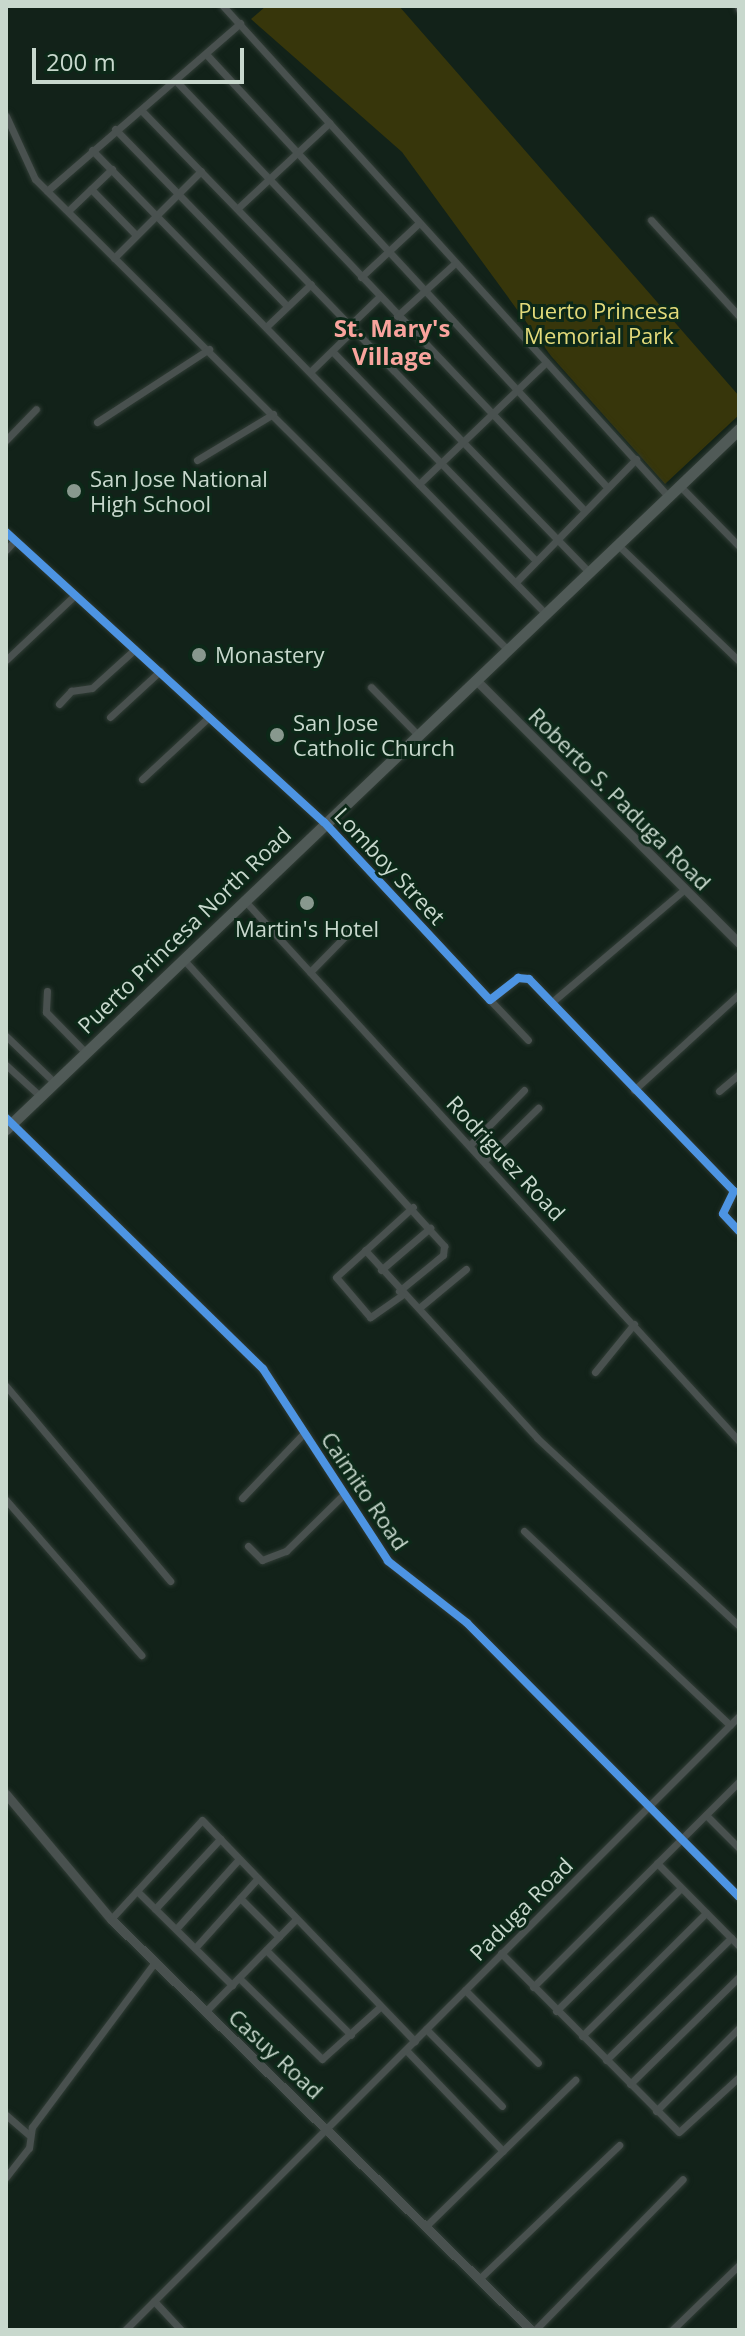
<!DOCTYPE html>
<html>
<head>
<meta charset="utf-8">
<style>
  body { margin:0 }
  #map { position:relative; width:745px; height:2336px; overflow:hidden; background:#122219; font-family:"Open Sans",sans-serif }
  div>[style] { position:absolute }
  .green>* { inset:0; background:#37360b }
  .roads { filter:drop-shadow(0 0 2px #313d36) drop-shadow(0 0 2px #313d36) }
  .minor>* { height:7px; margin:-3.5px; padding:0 3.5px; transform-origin:3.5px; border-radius:3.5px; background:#49514f }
  .tertiary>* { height:9px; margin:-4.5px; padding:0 4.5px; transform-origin:4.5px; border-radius:4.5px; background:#49514f }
  .primary>* { height:11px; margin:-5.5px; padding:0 5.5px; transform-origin:5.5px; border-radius:5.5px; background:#505a57 }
  .cycleway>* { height:8px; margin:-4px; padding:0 4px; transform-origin:4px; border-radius:4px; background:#4d94e3 }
  .dots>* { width:22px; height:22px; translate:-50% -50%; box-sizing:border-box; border:4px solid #0c2818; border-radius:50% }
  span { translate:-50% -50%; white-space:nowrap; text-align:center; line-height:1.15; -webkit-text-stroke:6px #0c2818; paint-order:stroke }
  .park-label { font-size:22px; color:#e3da7a }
  .poi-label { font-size:22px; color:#c8d8cd }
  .left { translate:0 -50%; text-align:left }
  .street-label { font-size:22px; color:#c8d8cd }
  .neighbourhood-label { font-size:24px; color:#f8a49d; font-weight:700 }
  .frame { position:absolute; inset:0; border:8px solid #c8d8cd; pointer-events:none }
  .scale { position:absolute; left:32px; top:48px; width:212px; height:36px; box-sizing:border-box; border:4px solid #c8d8cd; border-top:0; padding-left:10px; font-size:24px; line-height:28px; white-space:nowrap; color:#c8d8cd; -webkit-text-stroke:6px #0c2818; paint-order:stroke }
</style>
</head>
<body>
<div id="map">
  <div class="green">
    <i style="clip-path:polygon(266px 6px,399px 6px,739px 396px,739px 415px,665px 484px,551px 356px,402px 152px,251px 19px)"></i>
  </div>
  <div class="roads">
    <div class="minor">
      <i style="left:223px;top:6px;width:662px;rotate:47.76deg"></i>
      <i style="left:738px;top:6px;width:3px;rotate:72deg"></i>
      <i style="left:206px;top:54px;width:590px;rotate:47.2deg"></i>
      <i style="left:177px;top:82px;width:591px;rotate:46.44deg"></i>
      <i style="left:143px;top:112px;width:641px;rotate:45.89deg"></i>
      <i style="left:6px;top:116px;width:69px;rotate:65.3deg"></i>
      <i style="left:35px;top:179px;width:666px;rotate:44.88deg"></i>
      <i style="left:115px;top:129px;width:247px;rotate:45.8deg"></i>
      <i style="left:92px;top:150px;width:648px;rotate:45.63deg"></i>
      <i style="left:91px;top:189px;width:64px;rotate:45.6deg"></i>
      <i style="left:47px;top:191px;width:256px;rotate:-41deg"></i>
      <i style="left:238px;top:208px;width:125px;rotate:-43deg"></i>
      <i style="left:68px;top:211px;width:61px;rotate:-43.7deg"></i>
      <i style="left:651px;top:220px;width:130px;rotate:47.5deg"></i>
      <i style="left:114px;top:258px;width:123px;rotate:-45deg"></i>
      <i style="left:361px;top:277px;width:79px;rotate:-43deg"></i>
      <i style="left:397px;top:316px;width:79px;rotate:-42.4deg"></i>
      <i style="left:350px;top:325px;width:40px;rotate:-44deg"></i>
      <i style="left:266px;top:327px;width:62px;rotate:-43.7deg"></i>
      <i style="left:332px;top:351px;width:291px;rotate:45.8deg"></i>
      <i style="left:310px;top:372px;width:62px;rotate:-44.3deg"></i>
      <i style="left:97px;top:422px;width:134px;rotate:-33.1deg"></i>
      <i style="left:6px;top:440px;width:43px;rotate:-45.9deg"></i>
      <i style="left:197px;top:460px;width:89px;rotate:-31.2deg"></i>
      <i style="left:419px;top:484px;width:176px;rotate:-43.8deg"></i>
      <i style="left:679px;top:485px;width:86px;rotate:45.5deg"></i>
      <i style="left:6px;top:532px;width:430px;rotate:42.4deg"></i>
      <i style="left:324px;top:822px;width:243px;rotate:47deg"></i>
      <i style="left:490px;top:1000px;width:36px;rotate:-38deg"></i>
      <i style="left:518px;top:978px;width:11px;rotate:5deg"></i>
      <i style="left:529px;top:979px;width:295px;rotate:46deg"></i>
      <i style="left:734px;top:1191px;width:25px;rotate:116deg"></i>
      <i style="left:723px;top:1214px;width:23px;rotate:47deg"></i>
      <i style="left:618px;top:545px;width:168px;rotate:43.8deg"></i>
      <i style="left:6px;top:550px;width:13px;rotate:-48deg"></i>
      <i style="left:516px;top:582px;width:172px;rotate:-45.7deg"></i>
      <i style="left:6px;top:660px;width:95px;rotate:-43.3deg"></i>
      <i style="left:371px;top:687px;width:67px;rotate:45.6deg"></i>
      <i style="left:59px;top:704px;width:18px;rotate:-47deg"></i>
      <i style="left:71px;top:691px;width:21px;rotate:-8deg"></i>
      <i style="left:92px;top:688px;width:58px;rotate:-42.2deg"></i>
      <i style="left:110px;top:717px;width:68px;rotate:-42.6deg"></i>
      <i style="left:142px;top:779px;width:91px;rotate:-42.8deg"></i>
      <i style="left:245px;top:901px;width:732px;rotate:47.55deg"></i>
      <i style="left:184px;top:960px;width:387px;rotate:47.7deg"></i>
      <i style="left:444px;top:1246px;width:9px;rotate:96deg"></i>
      <i style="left:443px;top:1255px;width:57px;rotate:140.7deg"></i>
      <i style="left:310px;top:972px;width:64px;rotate:-45.6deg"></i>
      <i style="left:47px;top:991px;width:21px;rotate:93deg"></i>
      <i style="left:46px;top:1012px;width:57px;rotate:45.7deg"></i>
      <i style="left:490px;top:1000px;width:55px;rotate:46.5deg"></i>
      <i style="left:552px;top:1002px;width:175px;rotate:-40.4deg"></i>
      <i style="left:6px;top:1036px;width:68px;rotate:43.8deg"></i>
      <i style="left:6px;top:1065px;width:46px;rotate:42.4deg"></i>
      <i style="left:634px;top:1090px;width:142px;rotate:-42.4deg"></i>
      <i style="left:719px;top:1091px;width:26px;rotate:-40deg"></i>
      <i style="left:6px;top:1118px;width:359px;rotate:44.3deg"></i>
      <i style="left:263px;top:1369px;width:229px;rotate:56.9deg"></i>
      <i style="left:388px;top:1561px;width:100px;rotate:38.1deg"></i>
      <i style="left:467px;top:1623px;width:386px;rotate:45.2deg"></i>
      <i style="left:470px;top:1145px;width:77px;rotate:-45.5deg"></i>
      <i style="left:484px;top:1161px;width:76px;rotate:-44.5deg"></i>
      <i style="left:365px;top:1250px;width:255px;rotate:47.5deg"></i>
      <i style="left:537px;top:1438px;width:276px;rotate:42.9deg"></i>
      <i style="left:381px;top:1270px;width:65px;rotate:-40.6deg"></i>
      <i style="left:402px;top:1295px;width:39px;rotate:145deg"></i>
      <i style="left:370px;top:1317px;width:52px;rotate:-130.4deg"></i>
      <i style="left:336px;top:1277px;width:104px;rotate:-42.3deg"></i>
      <i style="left:419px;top:1308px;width:61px;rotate:-39.7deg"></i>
      <i style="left:595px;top:1372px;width:62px;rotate:-50.9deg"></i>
      <i style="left:6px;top:1386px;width:255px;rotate:49.9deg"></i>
      <i style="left:242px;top:1498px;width:90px;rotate:-46.4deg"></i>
      <i style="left:6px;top:1500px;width:206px;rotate:48.9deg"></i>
      <i style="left:524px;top:1531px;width:283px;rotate:43.3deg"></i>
      <i style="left:248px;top:1546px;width:20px;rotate:45deg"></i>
      <i style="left:262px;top:1560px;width:26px;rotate:-21deg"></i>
      <i style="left:286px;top:1551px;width:81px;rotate:-44.5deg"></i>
      <i style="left:706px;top:1815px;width:47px;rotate:45deg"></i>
      <i style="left:657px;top:1863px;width:117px;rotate:45.3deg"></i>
      <i style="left:137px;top:1891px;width:134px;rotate:44.7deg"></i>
      <i style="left:240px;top:1898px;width:55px;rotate:45deg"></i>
      <i style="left:155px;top:1909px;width:96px;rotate:-47.1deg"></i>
      <i style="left:111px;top:1919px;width:134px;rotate:-47.4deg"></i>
      <i style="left:202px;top:1820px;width:307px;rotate:46.1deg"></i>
      <i style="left:176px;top:1929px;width:94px;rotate:-48deg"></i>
      <i style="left:195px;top:1948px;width:94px;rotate:-48deg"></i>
      <i style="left:266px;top:1950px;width:120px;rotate:45deg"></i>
      <i style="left:501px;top:1953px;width:252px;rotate:45.2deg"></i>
      <i style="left:679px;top:2132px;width:81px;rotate:-42.5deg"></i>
      <i style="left:239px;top:1978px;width:116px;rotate:44.3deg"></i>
      <i style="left:322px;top:2059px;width:78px;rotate:-41.9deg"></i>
      <i style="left:533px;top:1987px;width:291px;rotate:-44.9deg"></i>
      <i style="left:465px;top:1990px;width:103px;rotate:45deg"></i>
      <i style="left:556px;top:2011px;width:175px;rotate:-44.5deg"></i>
      <i style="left:205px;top:2012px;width:129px;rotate:-45.6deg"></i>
      <i style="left:426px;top:2029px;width:108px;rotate:45.4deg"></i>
      <i style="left:582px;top:2036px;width:175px;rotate:-44.8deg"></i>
      <i style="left:406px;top:2050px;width:140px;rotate:46.2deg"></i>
      <i style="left:606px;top:2060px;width:175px;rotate:-44.3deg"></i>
      <i style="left:630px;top:2084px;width:153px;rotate:-44.5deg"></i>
      <i style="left:656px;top:2111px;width:117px;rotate:-45deg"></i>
      <i style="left:6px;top:2115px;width:30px;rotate:41deg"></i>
      <i style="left:6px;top:2177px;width:37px;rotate:-52deg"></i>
      <i style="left:29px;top:2148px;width:21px;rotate:-82deg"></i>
      <i style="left:32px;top:2127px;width:206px;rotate:-53.3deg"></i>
      <i style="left:426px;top:2226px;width:209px;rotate:-44.4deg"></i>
      <i style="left:479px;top:2279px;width:194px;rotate:-43.7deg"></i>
      <i style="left:154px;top:2301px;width:40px;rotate:47deg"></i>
      <i style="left:125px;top:2330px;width:868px;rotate:-45deg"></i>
      <i style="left:535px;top:2330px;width:211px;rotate:-45.6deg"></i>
      <i style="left:672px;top:2330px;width:93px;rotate:-44.1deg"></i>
    </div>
    <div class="tertiary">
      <i style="left:476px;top:680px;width:372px;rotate:45deg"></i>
      <i style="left:6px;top:1794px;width:163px;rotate:50deg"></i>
      <i style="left:111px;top:1919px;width:588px;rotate:44.38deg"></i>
    </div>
    <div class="primary">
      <i style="left:6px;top:1129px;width:1014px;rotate:-43.68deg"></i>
    </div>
  </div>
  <div class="cycleway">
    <i style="left:6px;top:532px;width:430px;rotate:42.4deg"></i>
    <i style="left:324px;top:822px;width:243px;rotate:47deg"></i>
    <i style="left:490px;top:1000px;width:36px;rotate:-38deg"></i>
    <i style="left:518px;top:978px;width:11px;rotate:5deg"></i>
    <i style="left:529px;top:979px;width:295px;rotate:46deg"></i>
    <i style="left:734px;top:1191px;width:25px;rotate:116deg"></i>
    <i style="left:723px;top:1214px;width:23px;rotate:47deg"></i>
    <i style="left:6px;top:1118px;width:359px;rotate:44.3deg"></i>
    <i style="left:263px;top:1369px;width:229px;rotate:56.9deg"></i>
    <i style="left:388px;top:1561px;width:100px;rotate:38.1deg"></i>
    <i style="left:467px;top:1623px;width:386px;rotate:45.2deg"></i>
  </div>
  <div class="dots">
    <i style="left:74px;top:491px;background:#88988e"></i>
    <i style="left:199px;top:655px;background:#88988e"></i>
    <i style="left:277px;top:735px;background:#88988e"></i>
    <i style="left:307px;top:903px;background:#88988e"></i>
  </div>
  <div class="park-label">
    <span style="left:599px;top:323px">Puerto Princesa<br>Memorial Park</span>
  </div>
  <div class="poi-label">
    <span class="left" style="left:90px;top:491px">San Jose National<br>High School</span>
    <span class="left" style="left:215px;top:655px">Monastery</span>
    <span class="left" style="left:293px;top:735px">San Jose<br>Catholic Church</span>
    <span style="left:307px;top:929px">Martin's Hotel</span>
  </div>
  <div class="street-label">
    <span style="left:620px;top:799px;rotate:45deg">Roberto S. Paduga Road</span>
    <span style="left:390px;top:866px;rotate:47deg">Lomboy Street</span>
    <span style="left:184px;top:930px;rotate:-44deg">Puerto Princesa North Road</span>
    <span style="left:506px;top:1158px;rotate:47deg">Rodriguez Road</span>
    <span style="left:365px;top:1491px;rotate:56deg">Caimito Road</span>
    <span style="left:521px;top:1909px;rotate:-45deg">Paduga Road</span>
    <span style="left:276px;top:2054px;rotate:43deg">Casuy Road</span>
  </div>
  <div class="neighbourhood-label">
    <span style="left:392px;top:342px">St. Mary's<br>Village</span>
  </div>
  <div class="frame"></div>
  <div class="scale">200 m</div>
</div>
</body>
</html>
